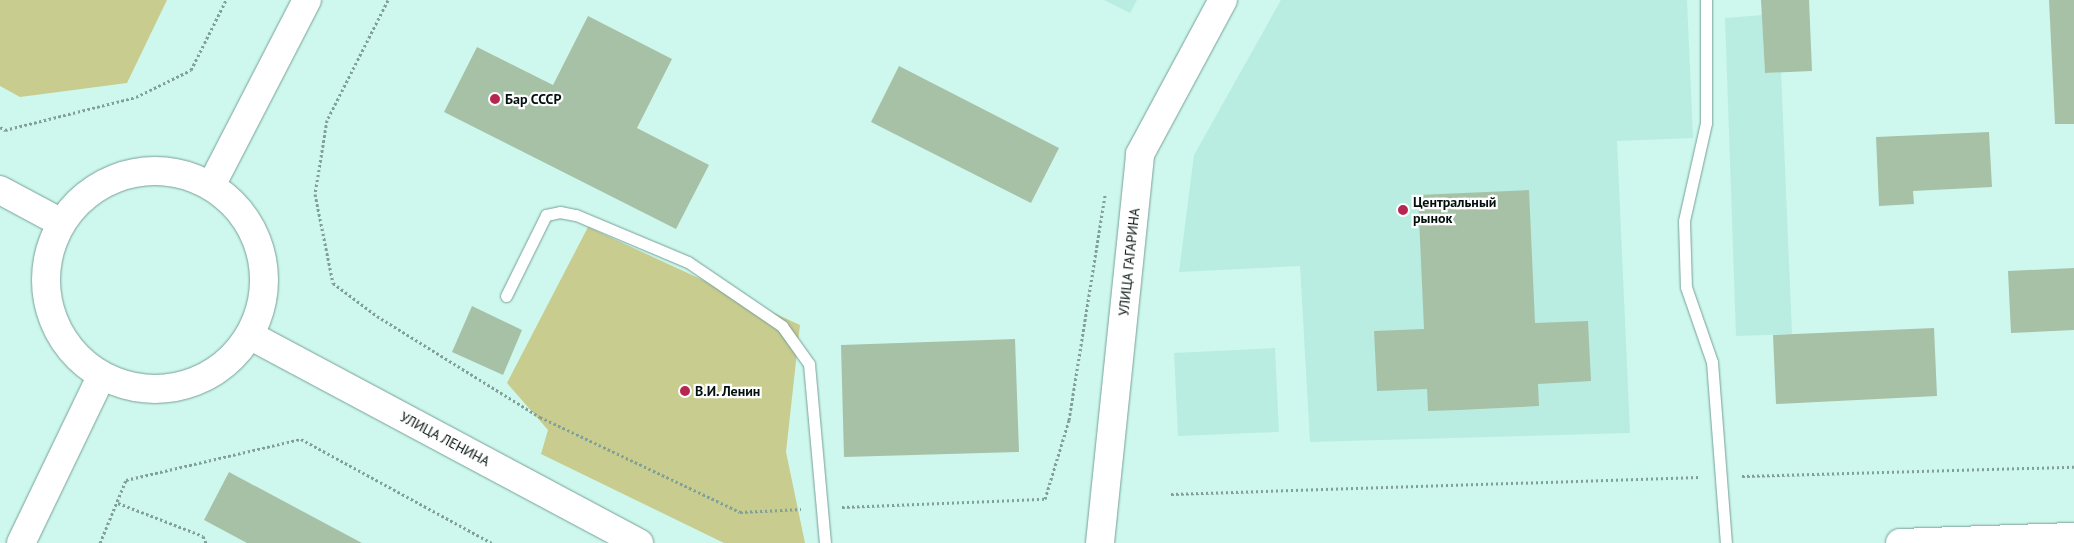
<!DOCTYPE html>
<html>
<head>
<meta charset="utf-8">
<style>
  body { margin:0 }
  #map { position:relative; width:2074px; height:543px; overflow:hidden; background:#cef8ee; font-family:"PT Sans",sans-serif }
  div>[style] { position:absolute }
  .built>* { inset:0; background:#b9ede1 }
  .green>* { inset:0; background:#c8cc8f }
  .building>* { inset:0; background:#a7c1a7 }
  .path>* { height:3px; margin-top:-1.5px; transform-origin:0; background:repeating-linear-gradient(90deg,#80a098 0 2.5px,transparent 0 5px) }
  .roads { filter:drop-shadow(0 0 1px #78a097) drop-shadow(0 0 1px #78a097) }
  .lane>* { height:11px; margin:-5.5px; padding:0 5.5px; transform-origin:5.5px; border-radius:5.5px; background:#fff }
  .secondary>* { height:28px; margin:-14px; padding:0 14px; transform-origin:14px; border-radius:14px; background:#fff }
  .secondary>.ring { margin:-14px; padding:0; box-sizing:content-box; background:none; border:28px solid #fff; border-radius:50% }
  .dots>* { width:14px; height:14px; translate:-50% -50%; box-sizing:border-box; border:2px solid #fff; border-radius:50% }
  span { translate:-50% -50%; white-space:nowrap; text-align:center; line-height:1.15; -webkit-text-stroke:4.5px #fff; paint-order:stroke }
  .poi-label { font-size:14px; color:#03110e; font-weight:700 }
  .left { translate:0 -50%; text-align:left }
  .street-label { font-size:14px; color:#03110e }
</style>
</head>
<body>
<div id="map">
  <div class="built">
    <i style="clip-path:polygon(1104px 0,1137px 0,1130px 13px)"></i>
    <i style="clip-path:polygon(1281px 0,1687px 0,1693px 138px,1617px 141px,1630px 433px,1310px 442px,1300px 266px,1179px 272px,1194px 155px)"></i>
    <i style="clip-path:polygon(1762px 15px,1765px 73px,1781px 72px,1792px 334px,1736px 336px,1725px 18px)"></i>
    <i style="clip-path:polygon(1275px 348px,1279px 432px,1178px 436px,1174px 353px)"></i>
  </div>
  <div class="green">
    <i style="clip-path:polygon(0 0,167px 0,127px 83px,20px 97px,0 86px)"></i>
    <i style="clip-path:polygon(588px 227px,800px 325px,786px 452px,805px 543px,724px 543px,541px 454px,548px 430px,507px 383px)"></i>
  </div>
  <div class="building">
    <i style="clip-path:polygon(1761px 0,1809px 0,1812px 71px,1765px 73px)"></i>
    <i style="clip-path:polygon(2049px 0,2074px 0,2074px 124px,2055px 124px)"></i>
    <i style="clip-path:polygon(588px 16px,672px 59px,637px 128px,709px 165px,676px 229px,444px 112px,477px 47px,553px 85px)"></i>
    <i style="clip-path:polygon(899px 66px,1059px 148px,1031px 203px,871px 122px)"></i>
    <i style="clip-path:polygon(1989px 132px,1992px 187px,1913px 191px,1914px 204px,1879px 206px,1876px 137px)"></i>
    <i style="clip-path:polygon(1529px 190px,1535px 323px,1588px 321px,1591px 381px,1538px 384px,1539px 406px,1459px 410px,1428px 411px,1427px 389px,1377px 391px,1374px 331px,1424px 329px,1418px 195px)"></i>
    <i style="clip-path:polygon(2074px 268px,2074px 330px,2011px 333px,2008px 271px)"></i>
    <i style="clip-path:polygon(472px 306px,522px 330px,503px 375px,452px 352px)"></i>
    <i style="clip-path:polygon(1934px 328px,1937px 396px,1776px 404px,1773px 335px)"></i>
    <i style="clip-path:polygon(1015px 339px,1019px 452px,844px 457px,841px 345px)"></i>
    <i style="clip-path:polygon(229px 472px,362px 543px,247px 543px,204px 520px)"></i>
  </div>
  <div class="path">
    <i style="left:388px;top:0;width:135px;rotate:116.9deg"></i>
    <i style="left:327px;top:120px;width:75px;rotate:99.2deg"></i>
    <i style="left:315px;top:194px;width:91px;rotate:78.6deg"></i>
    <i style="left:333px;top:283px;width:55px;rotate:36.9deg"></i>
    <i style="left:377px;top:316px;width:192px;rotate:31.8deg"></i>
    <i style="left:540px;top:417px;width:221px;rotate:25.4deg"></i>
    <i style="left:740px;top:512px;width:61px;rotate:-2.8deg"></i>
    <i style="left:0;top:127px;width:6px;rotate:31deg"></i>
    <i style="left:5px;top:130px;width:135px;rotate:-14.1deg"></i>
    <i style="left:136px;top:97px;width:61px;rotate:-26.1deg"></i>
    <i style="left:191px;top:70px;width:78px;rotate:-63.4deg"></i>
    <i style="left:1742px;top:476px;width:332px;rotate:-1.6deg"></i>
    <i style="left:1171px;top:494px;width:529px;rotate:-1.84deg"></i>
    <i style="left:118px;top:503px;width:91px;rotate:21.2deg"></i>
    <i style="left:203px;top:536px;width:8px;rotate:67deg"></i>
    <i style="left:842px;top:507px;width:203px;rotate:-2.3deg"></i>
    <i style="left:1045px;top:499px;width:83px;rotate:-73.1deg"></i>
    <i style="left:1069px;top:420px;width:229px;rotate:-80.9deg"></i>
    <i style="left:100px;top:543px;width:68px;rotate:-67.6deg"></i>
    <i style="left:126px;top:480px;width:180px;rotate:-13.2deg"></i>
    <i style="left:301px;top:439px;width:217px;rotate:28.6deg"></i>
  </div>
  <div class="roads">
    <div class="lane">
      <i style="left:1706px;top:0;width:123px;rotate:90deg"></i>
      <i style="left:1706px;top:123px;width:100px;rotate:102.7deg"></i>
      <i style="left:1684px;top:221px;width:66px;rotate:88.3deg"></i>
      <i style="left:1686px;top:287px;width:79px;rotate:70.9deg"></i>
      <i style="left:1712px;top:362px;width:182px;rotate:85.6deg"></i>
      <i style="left:506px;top:296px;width:90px;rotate:-63.7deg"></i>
      <i style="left:546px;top:215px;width:14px;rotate:-12deg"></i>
      <i style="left:560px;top:212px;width:16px;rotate:11deg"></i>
      <i style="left:576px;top:215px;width:121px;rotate:22.8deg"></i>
      <i style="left:688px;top:262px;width:114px;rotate:34.2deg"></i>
      <i style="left:782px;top:326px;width:47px;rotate:54.6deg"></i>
      <i style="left:809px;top:364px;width:180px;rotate:84.9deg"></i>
    </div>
    <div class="secondary">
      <i class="ring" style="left:46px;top:171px;width:190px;height:190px"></i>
      <i style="left:212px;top:184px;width:207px;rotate:-62.7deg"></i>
      <i style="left:0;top:190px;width:68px;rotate:28.1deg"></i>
      <i style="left:251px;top:336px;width:440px;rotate:28.1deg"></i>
      <i style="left:21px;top:543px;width:184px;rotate:-64.3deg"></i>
      <i style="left:1100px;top:543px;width:391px;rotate:-84.1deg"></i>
      <i style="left:1140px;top:154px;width:175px;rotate:-61.7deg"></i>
      <i style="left:1900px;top:543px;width:174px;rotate:-2deg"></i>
    </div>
  </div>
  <div class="dots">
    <i style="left:495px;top:99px;background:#b72651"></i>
    <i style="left:1403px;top:210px;background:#b72651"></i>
    <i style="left:685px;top:391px;background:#b72651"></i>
  </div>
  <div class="poi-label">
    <span class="left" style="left:505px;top:99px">Бар СССР</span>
    <span class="left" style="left:1413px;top:210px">Центральный<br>рынок</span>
    <span class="left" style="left:695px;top:391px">В.И. Ленин</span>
  </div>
  <div class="street-label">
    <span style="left:1129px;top:262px;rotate:-84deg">УЛИЦА ГАГАРИНА</span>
    <span style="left:445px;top:439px;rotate:28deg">УЛИЦА ЛЕНИНА</span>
  </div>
</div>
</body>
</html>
